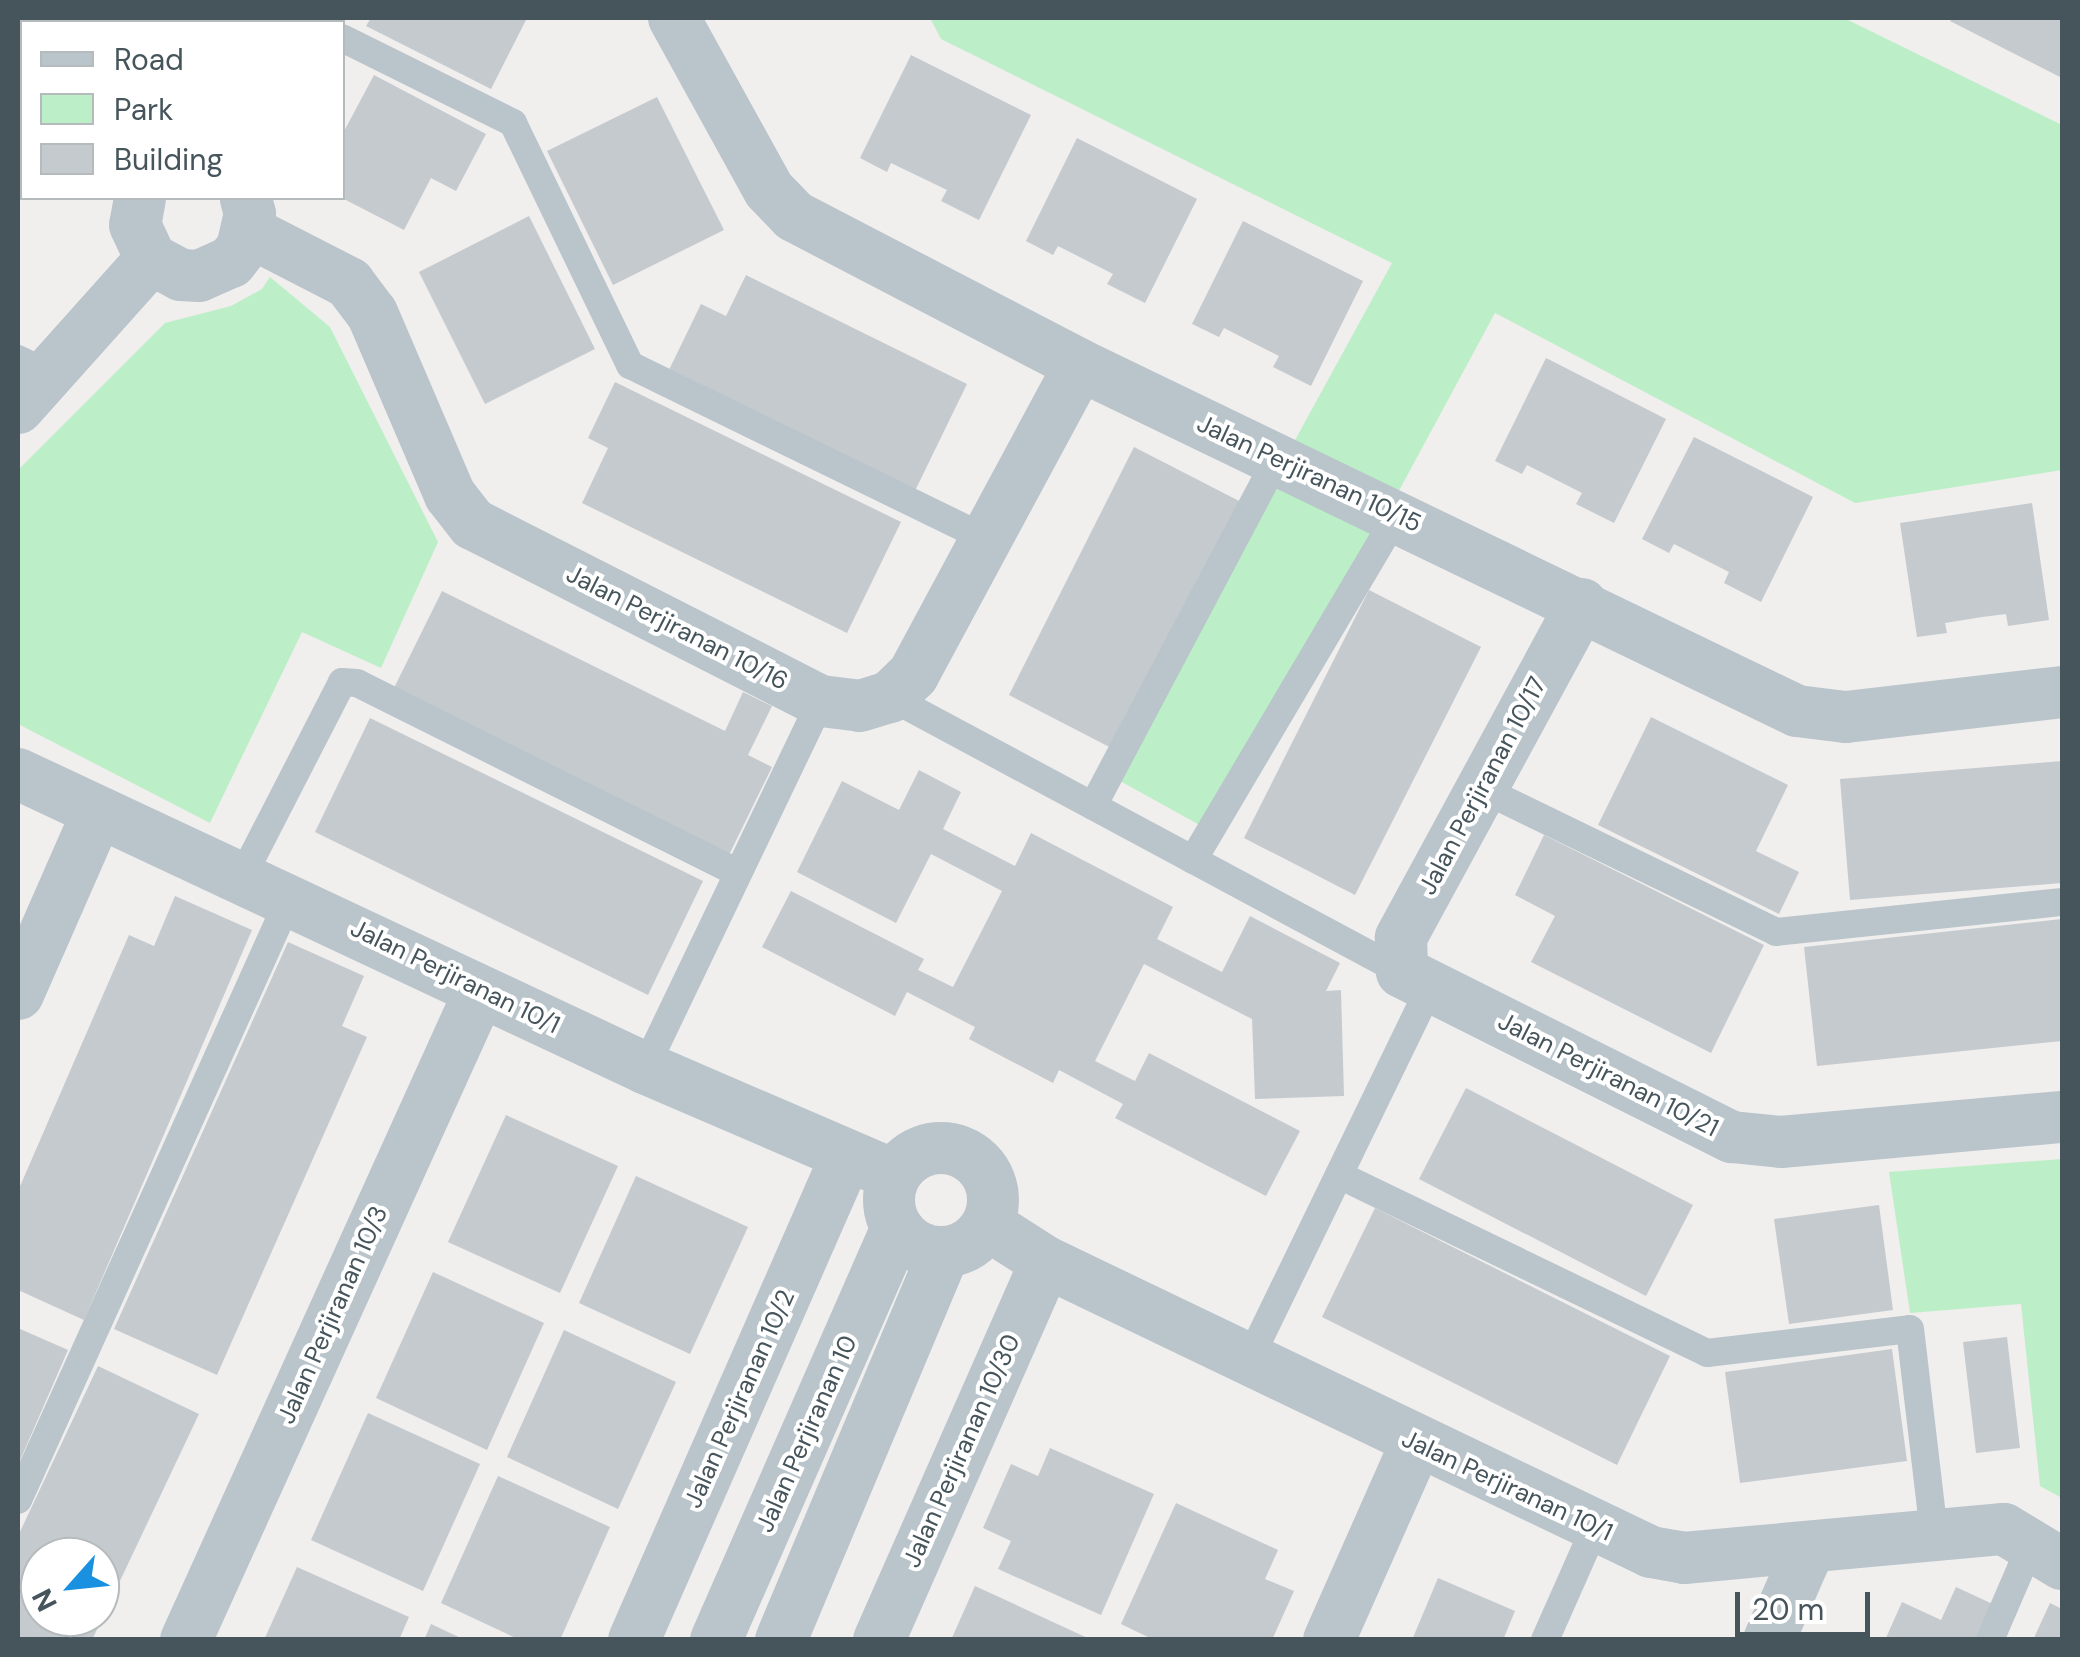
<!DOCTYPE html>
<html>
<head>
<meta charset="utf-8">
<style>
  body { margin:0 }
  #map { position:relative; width:2080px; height:1657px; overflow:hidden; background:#f1eeee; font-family:"DM Sans",sans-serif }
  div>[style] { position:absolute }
  .green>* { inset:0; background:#bcefc7 }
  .building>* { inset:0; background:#c5cace }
  .lane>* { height:28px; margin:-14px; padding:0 14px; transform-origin:14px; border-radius:14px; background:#b9c5cb }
  .street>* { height:52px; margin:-26px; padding:0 26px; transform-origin:26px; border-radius:26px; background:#b9c5cb }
  .street>.ring { margin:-26px; padding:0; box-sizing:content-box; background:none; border:52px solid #b9c5cb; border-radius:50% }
  span { translate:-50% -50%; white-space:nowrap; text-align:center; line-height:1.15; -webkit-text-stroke:8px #fff; paint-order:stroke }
  .street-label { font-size:25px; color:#46555b }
  .frame { position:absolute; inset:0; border:20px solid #46555b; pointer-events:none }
  .legend { position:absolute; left:20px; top:20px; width:325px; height:180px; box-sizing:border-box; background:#fff; border:2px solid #b5bbbd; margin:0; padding:12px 18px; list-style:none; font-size:30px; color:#46555b }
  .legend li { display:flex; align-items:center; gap:20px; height:50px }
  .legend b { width:50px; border:2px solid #b5bbbd }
  .north { position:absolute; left:20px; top:1537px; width:100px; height:100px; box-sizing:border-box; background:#fff; border:2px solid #b5bbbd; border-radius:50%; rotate:243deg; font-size:28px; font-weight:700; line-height:40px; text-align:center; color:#46555b }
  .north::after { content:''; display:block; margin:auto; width:35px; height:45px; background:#1991e0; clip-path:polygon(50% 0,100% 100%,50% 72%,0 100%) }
  .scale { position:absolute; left:1735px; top:1592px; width:135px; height:45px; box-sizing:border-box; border:5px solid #46555b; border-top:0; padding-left:12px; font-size:30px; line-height:35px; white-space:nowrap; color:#46555b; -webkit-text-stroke:8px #fff; paint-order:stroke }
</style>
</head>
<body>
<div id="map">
  <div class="green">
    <i style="clip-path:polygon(930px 18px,1844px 18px,2062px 125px,2062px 470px,1855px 503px,1495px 313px,1214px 833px,1111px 776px,1392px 263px,941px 39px)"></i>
    <i style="clip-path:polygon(270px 277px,330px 327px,438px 542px,381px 668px,302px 632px,210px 823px,18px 724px,18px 470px,165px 323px,231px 306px,262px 289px)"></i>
    <i style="clip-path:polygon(2062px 1159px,2062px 1498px,2040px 1486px,2021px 1304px,1910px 1313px,1889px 1172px)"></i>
  </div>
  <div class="building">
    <i style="clip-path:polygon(18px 18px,171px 18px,22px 22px,22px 61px)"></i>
    <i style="clip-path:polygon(371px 18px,527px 18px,491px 89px,366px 26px)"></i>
    <i style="clip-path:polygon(1952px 18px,2062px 18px,2062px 78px,1950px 21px)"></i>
    <i style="clip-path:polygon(911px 55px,1031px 115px,979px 220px,941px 201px,947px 190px,891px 163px,887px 172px,860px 158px)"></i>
    <i style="clip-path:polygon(374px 75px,486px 134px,456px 191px,431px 178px,404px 230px,342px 198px,342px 135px)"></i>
    <i style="clip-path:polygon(657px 97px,724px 230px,613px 285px,547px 151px)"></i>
    <i style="clip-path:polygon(1077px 138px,1197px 199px,1145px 303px,1107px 284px,1113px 274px,1058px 246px,1053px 255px,1026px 241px)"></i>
    <i style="clip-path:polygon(529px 216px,595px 349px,485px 404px,419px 272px)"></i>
    <i style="clip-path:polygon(1243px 221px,1363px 281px,1311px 386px,1273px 367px,1279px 356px,1224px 328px,1219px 337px,1192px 324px)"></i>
    <i style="clip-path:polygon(746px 275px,967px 384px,913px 495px,667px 374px,701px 304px,726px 316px)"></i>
    <i style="clip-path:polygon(1546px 358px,1666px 419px,1614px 523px,1576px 504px,1582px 493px,1527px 465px,1522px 474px,1495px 461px)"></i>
    <i style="clip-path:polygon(615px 382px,901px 522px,847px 633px,582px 503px,608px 448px,588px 438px)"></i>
    <i style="clip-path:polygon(1694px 437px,1813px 497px,1761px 602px,1724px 583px,1729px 572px,1674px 544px,1669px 553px,1642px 539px)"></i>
    <i style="clip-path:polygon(1134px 447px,1245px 504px,1121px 753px,1009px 695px)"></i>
    <i style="clip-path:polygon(2032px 503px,2049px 620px,2008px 626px,2006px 614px,1982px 617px,1945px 623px,1947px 633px,1917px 637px,1900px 523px)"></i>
    <i style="clip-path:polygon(1369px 590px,1481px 647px,1355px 895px,1244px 838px)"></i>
    <i style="clip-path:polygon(442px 591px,725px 731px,743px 692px,772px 706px,748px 755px,772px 767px,728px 857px,392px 692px)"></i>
    <i style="clip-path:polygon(1651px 717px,1788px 785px,1756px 851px,1799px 872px,1779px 914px,1598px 825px)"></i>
    <i style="clip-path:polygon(370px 718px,703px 881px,648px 995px,315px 832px)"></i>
    <i style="clip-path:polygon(2062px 761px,2062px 883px,1850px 900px,1840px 779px)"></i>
    <i style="clip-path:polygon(919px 770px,961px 792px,943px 829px,1015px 866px,1031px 833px,1173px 907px,1157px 939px,1222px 972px,1250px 916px,1340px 963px,1326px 991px,1341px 990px,1344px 1096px,1255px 1099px,1252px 1019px,1144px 964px,1095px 1061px,1135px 1081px,1149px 1053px,1300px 1131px,1266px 1196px,1115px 1118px,1123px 1104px,1059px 1070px,1053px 1083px,969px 1039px,975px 1027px,907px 992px,895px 1016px,762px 947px,791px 891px,924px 959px,918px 970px,953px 987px,1002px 891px,931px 854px,896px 923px,797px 872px,842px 781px,899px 810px)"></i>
    <i style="clip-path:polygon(1544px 835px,1764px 945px,1711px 1053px,1531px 962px,1555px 916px,1515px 895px)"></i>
    <i style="clip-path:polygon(175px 896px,252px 930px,84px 1320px,18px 1290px,18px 1191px,129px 935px,154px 946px)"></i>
    <i style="clip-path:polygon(2062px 919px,2062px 1041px,1817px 1066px,1804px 947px)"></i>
    <i style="clip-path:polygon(288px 942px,364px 976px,342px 1026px,367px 1037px,217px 1375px,114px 1329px)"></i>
    <i style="clip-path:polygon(1466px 1088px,1693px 1205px,1646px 1296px,1419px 1179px)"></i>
    <i style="clip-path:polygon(506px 1115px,618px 1166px,560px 1293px,448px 1242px)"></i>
    <i style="clip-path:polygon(636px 1176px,748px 1227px,690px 1354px,579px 1303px)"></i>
    <i style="clip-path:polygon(1879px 1205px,1893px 1310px,1789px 1324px,1774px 1219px)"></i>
    <i style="clip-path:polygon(1375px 1208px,1670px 1356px,1617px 1465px,1322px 1317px)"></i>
    <i style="clip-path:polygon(433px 1272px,544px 1323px,487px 1450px,376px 1398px)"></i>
    <i style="clip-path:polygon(18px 1328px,68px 1350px,18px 1465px)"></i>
    <i style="clip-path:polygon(564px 1330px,676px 1382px,618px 1509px,507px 1457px)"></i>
    <i style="clip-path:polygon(2007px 1337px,2020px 1448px,1976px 1453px,1963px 1342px)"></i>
    <i style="clip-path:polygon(1892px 1349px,1907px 1461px,1740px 1483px,1725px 1372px)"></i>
    <i style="clip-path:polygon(evenodd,98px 1366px,199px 1414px,92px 1640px,18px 1640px,18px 1536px,98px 1366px,40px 1557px,100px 1557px,100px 1617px,40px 1617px,40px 1557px)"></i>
    <i style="clip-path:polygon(368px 1413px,480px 1464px,423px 1591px,311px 1540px)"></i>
    <i style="clip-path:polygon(1050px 1448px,1154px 1494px,1101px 1615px,998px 1569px,1011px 1541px,983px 1528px,1011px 1464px,1038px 1476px)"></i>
    <i style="clip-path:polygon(498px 1476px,610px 1527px,560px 1640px,520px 1640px,441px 1603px)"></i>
    <i style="clip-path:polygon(1176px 1503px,1278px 1550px,1265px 1579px,1294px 1591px,1272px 1640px,1154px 1640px,1121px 1624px)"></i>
    <i style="clip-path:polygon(297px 1567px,409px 1617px,399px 1640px,264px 1640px)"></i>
    <i style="clip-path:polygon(1438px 1578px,1515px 1611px,1503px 1640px,1412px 1640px)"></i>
    <i style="clip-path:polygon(975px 1586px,1092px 1640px,951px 1640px)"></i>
    <i style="clip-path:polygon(1956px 1587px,1997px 1606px,1981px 1640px,1885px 1640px,1902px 1602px,1941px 1620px)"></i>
    <i style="clip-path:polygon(2050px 1603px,2062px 1609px,2062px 1640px,2033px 1640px)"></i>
    <i style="clip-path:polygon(431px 1624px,465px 1640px,424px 1640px)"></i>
  </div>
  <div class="lane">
    <i style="left:342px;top:38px;width:191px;rotate:26.4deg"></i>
    <i style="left:513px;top:123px;width:269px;rotate:64.2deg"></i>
    <i style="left:630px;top:365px;width:402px;rotate:26deg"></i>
    <i style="left:18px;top:359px;width:37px;rotate:26deg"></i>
    <i style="left:890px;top:697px;width:581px;rotate:28.24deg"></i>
    <i style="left:1482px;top:789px;width:327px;rotate:25.9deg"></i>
    <i style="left:1776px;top:932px;width:288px;rotate:-6deg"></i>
    <i style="left:1093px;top:806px;width:393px;rotate:-62.1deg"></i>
    <i style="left:1193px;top:860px;width:401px;rotate:-59.4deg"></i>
    <i style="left:243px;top:875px;width:217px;rotate:-62.8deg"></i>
    <i style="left:342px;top:682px;width:15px;rotate:4deg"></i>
    <i style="left:357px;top:683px;width:421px;rotate:26.5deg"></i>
    <i style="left:645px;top:1068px;width:407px;rotate:-64.4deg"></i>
    <i style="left:1339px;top:1175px;width:409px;rotate:25.8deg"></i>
    <i style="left:1707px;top:1353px;width:204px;rotate:-6.7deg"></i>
    <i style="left:1910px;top:1329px;width:206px;rotate:83.3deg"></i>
    <i style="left:1249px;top:1360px;width:416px;rotate:-64.1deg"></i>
    <i style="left:18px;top:1500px;width:662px;rotate:-65.72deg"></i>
    <i style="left:1545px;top:1640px;width:124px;rotate:-66.1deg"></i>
    <i style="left:1990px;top:1640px;width:101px;rotate:-66.7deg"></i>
  </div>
  <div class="street">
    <i style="left:674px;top:18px;width:196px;rotate:61.1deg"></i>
    <i style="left:769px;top:190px;width:36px;rotate:46deg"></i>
    <i style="left:794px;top:216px;width:322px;rotate:27.5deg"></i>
    <i style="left:1080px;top:365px;width:796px;rotate:25.76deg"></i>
    <i style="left:1797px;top:711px;width:49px;rotate:7deg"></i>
    <i style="left:1846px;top:717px;width:217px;rotate:-6.6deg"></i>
    <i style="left:300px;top:22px;width:5px;rotate:-53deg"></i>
    <i style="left:18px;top:129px;width:4px;rotate:27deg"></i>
    <i style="left:140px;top:198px;width:27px;rotate:100deg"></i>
    <i style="left:135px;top:225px;width:38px;rotate:65deg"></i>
    <i style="left:151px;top:259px;width:34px;rotate:28deg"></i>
    <i style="left:181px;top:275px;width:18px;rotate:3deg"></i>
    <i style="left:199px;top:276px;width:35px;rotate:-24deg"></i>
    <i style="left:231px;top:262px;width:18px;rotate:-52deg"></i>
    <i style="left:242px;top:248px;width:35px;rotate:-77deg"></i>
    <i style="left:250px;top:214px;width:16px;rotate:-105deg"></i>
    <i style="left:248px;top:231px;width:114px;rotate:27.2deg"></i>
    <i style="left:349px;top:283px;width:38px;rotate:53deg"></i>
    <i style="left:372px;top:313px;width:198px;rotate:66.8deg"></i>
    <i style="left:450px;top:495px;width:37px;rotate:52deg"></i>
    <i style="left:473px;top:524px;width:390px;rotate:27deg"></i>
    <i style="left:821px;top:701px;width:39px;rotate:7deg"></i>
    <i style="left:860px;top:706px;width:31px;rotate:-17deg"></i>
    <i style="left:890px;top:697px;width:32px;rotate:-44deg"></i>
    <i style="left:913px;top:675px;width:352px;rotate:-61.7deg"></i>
    <i style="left:18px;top:408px;width:200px;rotate:-48.2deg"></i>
    <i style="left:1582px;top:604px;width:380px;rotate:118.5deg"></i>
    <i style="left:1401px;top:938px;width:34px;rotate:88deg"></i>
    <i style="left:1402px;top:972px;width:369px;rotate:26.6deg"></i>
    <i style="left:1732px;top:1137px;width:49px;rotate:5.8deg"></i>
    <i style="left:1781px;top:1142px;width:282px;rotate:-5.1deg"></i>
    <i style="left:18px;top:774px;width:693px;rotate:25.12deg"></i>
    <i style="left:645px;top:1068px;width:271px;rotate:23.3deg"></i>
    <i style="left:18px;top:994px;width:194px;rotate:-66.3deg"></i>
    <i class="ring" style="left:889px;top:1148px;width:52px;height:52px"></i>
    <i style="left:988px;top:1225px;width:69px;rotate:32.5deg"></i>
    <i style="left:1046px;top:1262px;width:671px;rotate:25.61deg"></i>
    <i style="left:1651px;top:1552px;width:34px;rotate:10deg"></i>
    <i style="left:1684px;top:1558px;width:321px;rotate:-5.2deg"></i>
    <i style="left:2004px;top:1529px;width:68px;rotate:31.1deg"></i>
    <i style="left:186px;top:1640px;width:712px;rotate:-65.63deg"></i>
    <i style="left:634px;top:1640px;width:525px;rotate:-66.31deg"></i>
    <i style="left:716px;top:1640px;width:450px;rotate:-66.3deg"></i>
    <i style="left:781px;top:1640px;width:420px;rotate:-67.2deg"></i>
    <i style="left:879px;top:1640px;width:413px;rotate:-66.2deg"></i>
    <i style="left:1329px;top:1640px;width:214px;rotate:-66.1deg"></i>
    <i style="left:1769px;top:1640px;width:99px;rotate:-66.3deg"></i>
  </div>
  <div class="street-label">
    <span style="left:1309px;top:474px;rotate:25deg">Jalan Perjiranan 10/15</span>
    <span style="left:677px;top:628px;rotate:27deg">Jalan Perjiranan 10/16</span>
    <span style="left:1483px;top:786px;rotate:-62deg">Jalan Perjiranan 10/17</span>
    <span style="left:455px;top:977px;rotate:26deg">Jalan Perjiranan 10/1</span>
    <span style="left:1608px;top:1075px;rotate:27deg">Jalan Perjiranan 10/21</span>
    <span style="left:333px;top:1315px;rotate:-66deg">Jalan Perjiranan 10/3</span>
    <span style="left:740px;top:1399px;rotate:-66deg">Jalan Perjiranan 10/2</span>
    <span style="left:807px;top:1434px;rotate:-66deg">Jalan Perjiranan 10</span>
    <span style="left:962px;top:1451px;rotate:-66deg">Jalan Perjiranan 10/30</span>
    <span style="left:1507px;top:1486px;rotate:25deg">Jalan Perjiranan 10/1</span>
  </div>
  <div class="frame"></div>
  <ul class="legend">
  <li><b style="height:12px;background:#b9c5cb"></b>Road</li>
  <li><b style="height:28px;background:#bcefc7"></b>Park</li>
  <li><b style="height:28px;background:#c5cace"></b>Building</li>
  </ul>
  <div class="north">N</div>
  <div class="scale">20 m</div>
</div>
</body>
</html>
